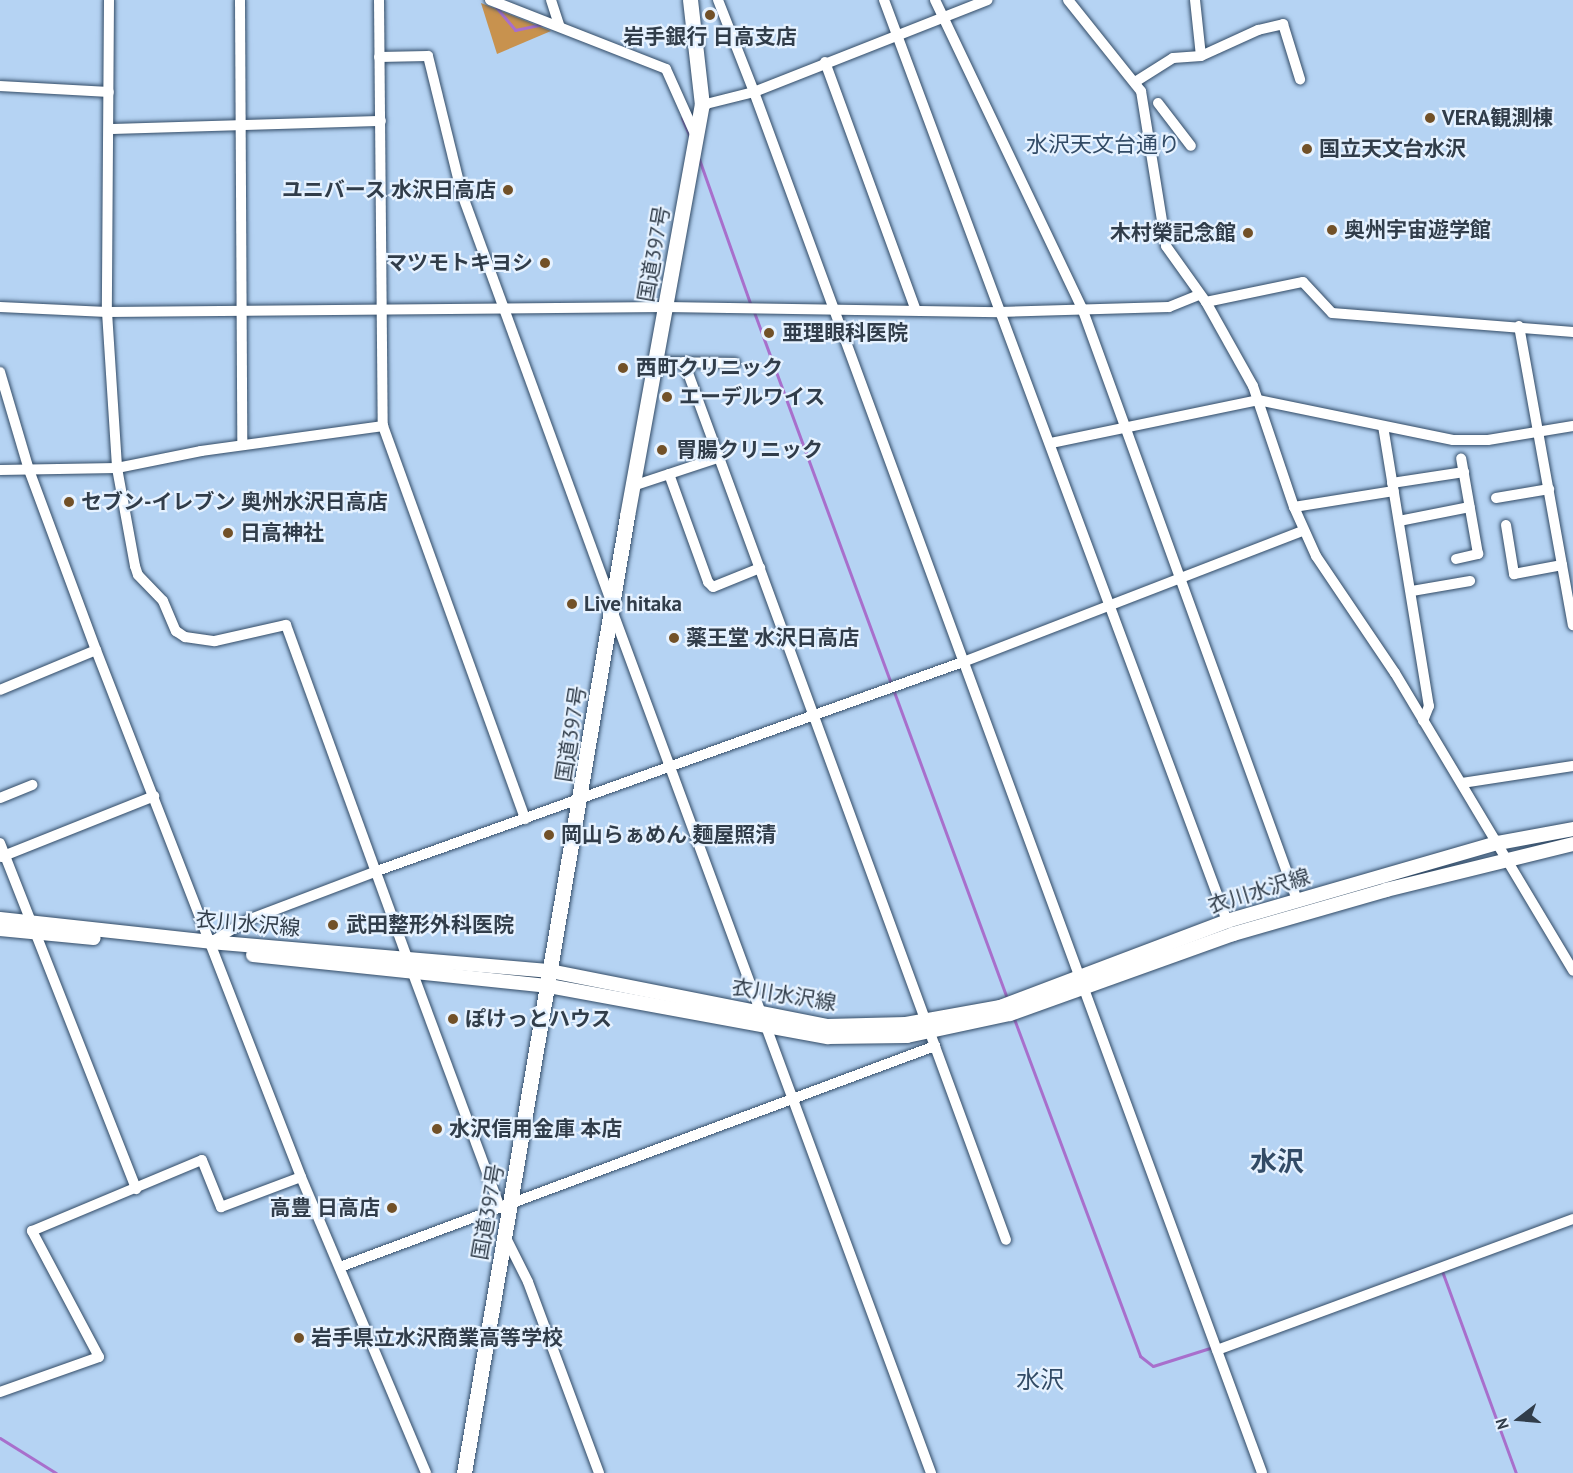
<!DOCTYPE html>
<html>
<head>
<meta charset="utf-8">
<style>
  body { margin:0 }
  #map { position:relative; width:1573px; height:1473px; overflow:hidden; background:#b5d3f3; font-family:"PT Sans","Noto Sans JP",sans-serif }
  div>[style] { position:absolute }
  .green>* { inset:0; background:#c8924e }
  .stream>* { height:3px; margin:-1.5px; padding:0 1.5px; transform-origin:1.5px; border-radius:1.5px; background:#a86fcc }
  .roads { filter:drop-shadow(0 0 2px #324b66) drop-shadow(0 0 2px #324b66) }
  .minor>* { height:10px; margin:-5px; padding:0 5px; transform-origin:5px; border-radius:5px; background:#fff }
  .major>* { height:14px; margin:-7px; padding:0 7px; transform-origin:7px; border-radius:7px; background:#fff }
  .highway>* { height:15px; margin:-7.5px; padding:0 7.5px; transform-origin:7.5px; border-radius:7.5px; background:#fff }
  .dots>* { width:16px; height:16px; translate:-50% -50%; box-sizing:border-box; border:3px solid #e6f2ff; border-radius:50% }
  span { translate:-50% -50%; white-space:nowrap; text-align:center; line-height:1.15; -webkit-text-stroke:4.5px #e6f2ff; paint-order:stroke }
  .poi-label { font-size:21px; color:#313d4a; font-weight:700 }
  .left { translate:0 -50%; text-align:left }
  .right { translate:-100% -50%; text-align:right }
  .street-label { font-size:21px; color:#313d4a }
  .neighbourhood-label { font-size:22px; color:#324b66 }
  .quarter-label { font-size:24px; color:#324b66 }
  .district-label { font-size:27px; color:#324b66; font-weight:700 }
  .north { position:absolute; left:1489px; top:1389px; width:60px; height:60px; -webkit-text-stroke:4px #e6f2ff; paint-order:stroke; rotate:254deg; font-size:16px; font-weight:700; line-height:24px; text-align:center; color:#313d4a }
  .north::after { content:''; display:block; margin:auto; width:21px; height:27px; background:#313d4a; clip-path:polygon(50% 0,100% 100%,50% 72%,0 100%) }
</style>
</head>
<body>
<div id="map">
  <div class="green">
    <i style="clip-path:polygon(481px 3px,551px 31px,497px 54px)"></i>
  </div>
  <div class="stream">
    <i style="left:496px;top:7px;width:30px;rotate:50deg"></i>
    <i style="left:515px;top:30px;width:29px;rotate:-12deg"></i>
    <i style="left:682px;top:118px;width:21px;rotate:67deg"></i>
    <i style="left:699px;top:159px;width:156px;rotate:70.5deg"></i>
    <i style="left:754px;top:312px;width:734px;rotate:69.76deg"></i>
    <i style="left:1013px;top:1016px;width:363px;rotate:69.5deg"></i>
    <i style="left:1140px;top:1356px;width:16px;rotate:38deg"></i>
    <i style="left:1153px;top:1366px;width:63px;rotate:-17.6deg"></i>
    <i style="left:1442px;top:1271px;width:215px;rotate:69.9deg"></i>
    <i style="left:1411px;top:1273px;width:30px;rotate:-15deg"></i>
    <i style="left:0;top:1438px;width:66px;rotate:32deg"></i>
  </div>
  <div class="roads">
    <div class="minor">
      <i style="left:109px;top:0;width:312px;rotate:90.4deg"></i>
      <i style="left:107px;top:312px;width:156px;rotate:86.3deg"></i>
      <i style="left:117px;top:468px;width:100px;rotate:79.6deg"></i>
      <i style="left:135px;top:566px;width:9px;rotate:72deg"></i>
      <i style="left:138px;top:575px;width:36px;rotate:46deg"></i>
      <i style="left:163px;top:601px;width:33px;rotate:67deg"></i>
      <i style="left:176px;top:631px;width:11px;rotate:34deg"></i>
      <i style="left:185px;top:637px;width:30px;rotate:8deg"></i>
      <i style="left:215px;top:641px;width:73px;rotate:-12.7deg"></i>
      <i style="left:286px;top:625px;width:354px;rotate:70deg"></i>
      <i style="left:240px;top:0;width:445px;rotate:89.7deg"></i>
      <i style="left:379px;top:0;width:426px;rotate:89.5deg"></i>
      <i style="left:383px;top:426px;width:418px;rotate:70.1deg"></i>
      <i style="left:490px;top:0;width:189px;rotate:21.4deg"></i>
      <i style="left:666px;top:69px;width:73px;rotate:65.9deg"></i>
      <i style="left:551px;top:0;width:28px;rotate:72deg"></i>
      <i style="left:718px;top:0;width:99px;rotate:68.6deg"></i>
      <i style="left:754px;top:92px;width:251px;rotate:-21.5deg"></i>
      <i style="left:884px;top:0;width:983px;rotate:69.57deg"></i>
      <i style="left:935px;top:0;width:341px;rotate:64.5deg"></i>
      <i style="left:1082px;top:308px;width:630px;rotate:70.04deg"></i>
      <i style="left:1068px;top:0;width:117px;rotate:51.3deg"></i>
      <i style="left:1141px;top:91px;width:157px;rotate:80.8deg"></i>
      <i style="left:1166px;top:246px;width:69px;rotate:54.5deg"></i>
      <i style="left:1206px;top:302px;width:96px;rotate:60.8deg"></i>
      <i style="left:1253px;top:386px;width:128px;rotate:71.3deg"></i>
      <i style="left:1294px;top:507px;width:54px;rotate:65.8deg"></i>
      <i style="left:1316px;top:556px;width:141px;rotate:56deg"></i>
      <i style="left:1395px;top:673px;width:347px;rotate:59.1deg"></i>
      <i style="left:1195px;top:0;width:56px;rotate:83.9deg"></i>
      <i style="left:379px;top:57px;width:49px;rotate:-1.2deg"></i>
      <i style="left:428px;top:56px;width:142px;rotate:76.2deg"></i>
      <i style="left:462px;top:194px;width:434px;rotate:69.9deg"></i>
      <i style="left:825px;top:62px;width:264px;rotate:69.9deg"></i>
      <i style="left:1135px;top:82px;width:45px;rotate:-32.3deg"></i>
      <i style="left:1173px;top:58px;width:28px;rotate:-4deg"></i>
      <i style="left:1201px;top:56px;width:63px;rotate:-24.5deg"></i>
      <i style="left:1258px;top:30px;width:26px;rotate:-13deg"></i>
      <i style="left:1283px;top:24px;width:58px;rotate:72.8deg"></i>
      <i style="left:0;top:86px;width:109px;rotate:3.2deg"></i>
      <i style="left:1158px;top:103px;width:54px;rotate:52.5deg"></i>
      <i style="left:702px;top:105px;width:54px;rotate:-14deg"></i>
      <i style="left:754px;top:92px;width:1471px;rotate:69.8deg"></i>
      <i style="left:109px;top:129px;width:272px;rotate:-1.7deg"></i>
      <i style="left:1206px;top:302px;width:99px;rotate:-11.7deg"></i>
      <i style="left:1303px;top:282px;width:42px;rotate:46.9deg"></i>
      <i style="left:1332px;top:313px;width:242px;rotate:4.5deg"></i>
      <i style="left:0;top:307px;width:107px;rotate:2.7deg"></i>
      <i style="left:107px;top:312px;width:558px;rotate:-0.51deg"></i>
      <i style="left:665px;top:307px;width:335px;rotate:0.9deg"></i>
      <i style="left:1000px;top:312px;width:169px;rotate:-1.7deg"></i>
      <i style="left:1169px;top:307px;width:32px;rotate:-22deg"></i>
      <i style="left:1519px;top:326px;width:304px;rotate:79.8deg"></i>
      <i style="left:657px;top:362px;width:78px;rotate:0.7deg"></i>
      <i style="left:684px;top:362px;width:935px;rotate:69.86deg"></i>
      <i style="left:0;top:372px;width:102px;rotate:73.5deg"></i>
      <i style="left:29px;top:470px;width:192px;rotate:69.6deg"></i>
      <i style="left:96px;top:650px;width:565px;rotate:68.74deg"></i>
      <i style="left:301px;top:1177px;width:321px;rotate:67.1deg"></i>
      <i style="left:1383px;top:426px;width:284px;rotate:80.7deg"></i>
      <i style="left:1429px;top:706px;width:16px;rotate:112deg"></i>
      <i style="left:1051px;top:443px;width:211px;rotate:-11.7deg"></i>
      <i style="left:1258px;top:400px;width:199px;rotate:11.6deg"></i>
      <i style="left:1453px;top:440px;width:35px"></i>
      <i style="left:1488px;top:440px;width:86px;rotate:-9.4deg"></i>
      <i style="left:0;top:470px;width:117px;rotate:-1deg"></i>
      <i style="left:117px;top:468px;width:86px;rotate:-11.4deg"></i>
      <i style="left:201px;top:451px;width:184px;rotate:-7.8deg"></i>
      <i style="left:669px;top:474px;width:115px;rotate:70.1deg"></i>
      <i style="left:708px;top:582px;width:7px;rotate:45deg"></i>
      <i style="left:713px;top:587px;width:51px;rotate:-22deg"></i>
      <i style="left:1392px;top:483px;width:73px;rotate:-8.7deg"></i>
      <i style="left:633px;top:486px;width:92px;rotate:-18.4deg"></i>
      <i style="left:1496px;top:498px;width:54px;rotate:-9.6deg"></i>
      <i style="left:1294px;top:507px;width:101px;rotate:-9.1deg"></i>
      <i style="left:1399px;top:521px;width:72px;rotate:-11.2deg"></i>
      <i style="left:1506px;top:525px;width:50px;rotate:80.7deg"></i>
      <i style="left:1514px;top:574px;width:49px;rotate:-10.6deg"></i>
      <i style="left:1456px;top:559px;width:23px;rotate:-13deg"></i>
      <i style="left:1478px;top:554px;width:97px;rotate:-100deg"></i>
      <i style="left:1412px;top:591px;width:59px;rotate:-9.8deg"></i>
      <i style="left:612px;top:610px;width:920px;rotate:69.71deg"></i>
      <i style="left:0;top:690px;width:104px;rotate:-22.6deg"></i>
      <i style="left:1462px;top:783px;width:112px;rotate:-8.7deg"></i>
      <i style="left:0;top:798px;width:35px;rotate:-22deg"></i>
      <i style="left:0;top:843px;width:372px;rotate:68.5deg"></i>
      <i style="left:1px;top:857px;width:165px;rotate:-21.7deg"></i>
      <i style="left:211px;top:942px;width:43px;rotate:-30.7deg"></i>
      <i style="left:248px;top:920px;width:138px;rotate:-20.8deg"></i>
      <i style="left:377px;top:871px;width:622px;rotate:-19.63deg"></i>
      <i style="left:963px;top:662px;width:364px;rotate:-21.1deg"></i>
      <i style="left:412px;top:971px;width:252px;rotate:69.6deg"></i>
      <i style="left:505px;top:1236px;width:51px;rotate:63.4deg"></i>
      <i style="left:528px;top:1282px;width:204px;rotate:69.6deg"></i>
      <i style="left:340px;top:1267px;width:635px;rotate:-20.38deg"></i>
      <i style="left:1217px;top:1350px;width:379px;rotate:-20.2deg"></i>
      <i style="left:0;top:1392px;width:105px;rotate:-19.5deg"></i>
      <i style="left:99px;top:1357px;width:143px;rotate:-118deg"></i>
      <i style="left:32px;top:1231px;width:184px;rotate:-22.7deg"></i>
      <i style="left:202px;top:1160px;width:51px;rotate:68deg"></i>
      <i style="left:221px;top:1207px;width:85px;rotate:-20.6deg"></i>
    </div>
    <div class="major">
      <i style="left:0;top:919px;width:212px;rotate:6.2deg"></i>
      <i style="left:211px;top:942px;width:340px;rotate:4.9deg"></i>
      <i style="left:550px;top:971px;width:282px;rotate:11.2deg"></i>
      <i style="left:827px;top:1026px;width:79px;rotate:-1.5deg"></i>
      <i style="left:906px;top:1024px;width:96px;rotate:-10.3deg"></i>
      <i style="left:1000px;top:1007px;width:243px;rotate:-20.7deg"></i>
      <i style="left:1227px;top:921px;width:282px;rotate:-16.1deg"></i>
      <i style="left:1498px;top:843px;width:76px;rotate:-10.6deg"></i>
      <i style="left:0;top:929px;width:94px;rotate:5.5deg"></i>
      <i style="left:253px;top:955px;width:298px;rotate:6deg"></i>
      <i style="left:549px;top:986px;width:284px;rotate:10.4deg"></i>
      <i style="left:828px;top:1037px;width:79px;rotate:-0.7deg"></i>
      <i style="left:907px;top:1036px;width:105px;rotate:-12.1deg"></i>
      <i style="left:1010px;top:1014px;width:237px;rotate:-19.7deg"></i>
      <i style="left:1233px;top:934px;width:159px;rotate:-16deg"></i>
      <i style="left:1386px;top:890px;width:193px;rotate:-13.8deg"></i>
    </div>
    <div class="highway">
      <i style="left:464px;top:1473px;width:971px;rotate:-80.33deg"></i>
      <i style="left:627px;top:516px;width:418px;rotate:-79.7deg"></i>
      <i style="left:702px;top:105px;width:106px;rotate:-96.5deg"></i>
    </div>
  </div>
  <div class="dots">
    <i style="left:710px;top:15px;background:#725128"></i>
    <i style="left:1430px;top:118px;background:#725128"></i>
    <i style="left:1307px;top:149px;background:#725128"></i>
    <i style="left:508px;top:190px;background:#725128"></i>
    <i style="left:1332px;top:230px;background:#725128"></i>
    <i style="left:1248px;top:233px;background:#725128"></i>
    <i style="left:545px;top:263px;background:#725128"></i>
    <i style="left:769px;top:333px;background:#725128"></i>
    <i style="left:623px;top:368px;background:#725128"></i>
    <i style="left:667px;top:397px;background:#725128"></i>
    <i style="left:662px;top:450px;background:#725128"></i>
    <i style="left:69px;top:502px;background:#725128"></i>
    <i style="left:228px;top:533px;background:#725128"></i>
    <i style="left:572px;top:604px;background:#725128"></i>
    <i style="left:674px;top:638px;background:#725128"></i>
    <i style="left:549px;top:835px;background:#725128"></i>
    <i style="left:333px;top:925px;background:#725128"></i>
    <i style="left:453px;top:1019px;background:#725128"></i>
    <i style="left:437px;top:1129px;background:#725128"></i>
    <i style="left:392px;top:1208px;background:#725128"></i>
    <i style="left:299px;top:1338px;background:#725128"></i>
  </div>
  <div class="poi-label">
    <span style="left:710px;top:37px">岩手銀行 日高支店</span>
    <span class="left" style="left:1442px;top:118px">VERA観測棟</span>
    <span class="left" style="left:1319px;top:149px">国立天文台水沢</span>
    <span class="right" style="left:496px;top:190px">ユニバース 水沢日高店</span>
    <span class="left" style="left:1344px;top:230px">奥州宇宙遊学館</span>
    <span class="right" style="left:1236px;top:233px">木村榮記念館</span>
    <span class="right" style="left:533px;top:263px">マツモトキヨシ</span>
    <span class="left" style="left:782px;top:333px">亜理眼科医院</span>
    <span class="left" style="left:636px;top:368px">西町クリニック</span>
    <span class="left" style="left:679px;top:397px">エーデルワイス</span>
    <span class="left" style="left:676px;top:450px">胃腸クリニック</span>
    <span class="left" style="left:81px;top:502px">セブン-イレブン 奥州水沢日高店</span>
    <span class="left" style="left:240px;top:533px">日高神社</span>
    <span class="left" style="left:584px;top:604px">Live hitaka</span>
    <span class="left" style="left:686px;top:638px">薬王堂 水沢日高店</span>
    <span class="left" style="left:561px;top:835px">岡山らぁめん 麺屋照清</span>
    <span class="left" style="left:346px;top:925px">武田整形外科医院</span>
    <span class="left" style="left:465px;top:1019px">ぽけっとハウス</span>
    <span class="left" style="left:449px;top:1129px">水沢信用金庫 本店</span>
    <span class="right" style="left:380px;top:1208px">高豊 日高店</span>
    <span class="left" style="left:311px;top:1338px">岩手県立水沢商業高等学校</span>
  </div>
  <div class="street-label">
    <span style="left:654px;top:254px;rotate:-80deg">国道397号</span>
    <span style="left:571px;top:734px;rotate:-81deg">国道397号</span>
    <span style="left:1259px;top:891px;rotate:-17deg">衣川水沢線</span>
    <span style="left:248px;top:924px;rotate:5deg">衣川水沢線</span>
    <span style="left:784px;top:995px;rotate:9deg">衣川水沢線</span>
    <span style="left:488px;top:1212px;rotate:-80deg">国道397号</span>
  </div>
  <div class="neighbourhood-label">
    <span style="left:1103px;top:145px">水沢天文台通り</span>
  </div>
  <div class="quarter-label">
    <span style="left:1040px;top:1380px">水沢</span>
  </div>
  <div class="district-label">
    <span style="left:1277px;top:1162px">水沢</span>
  </div>
  <div class="north">N</div>
</div>
</body>
</html>
